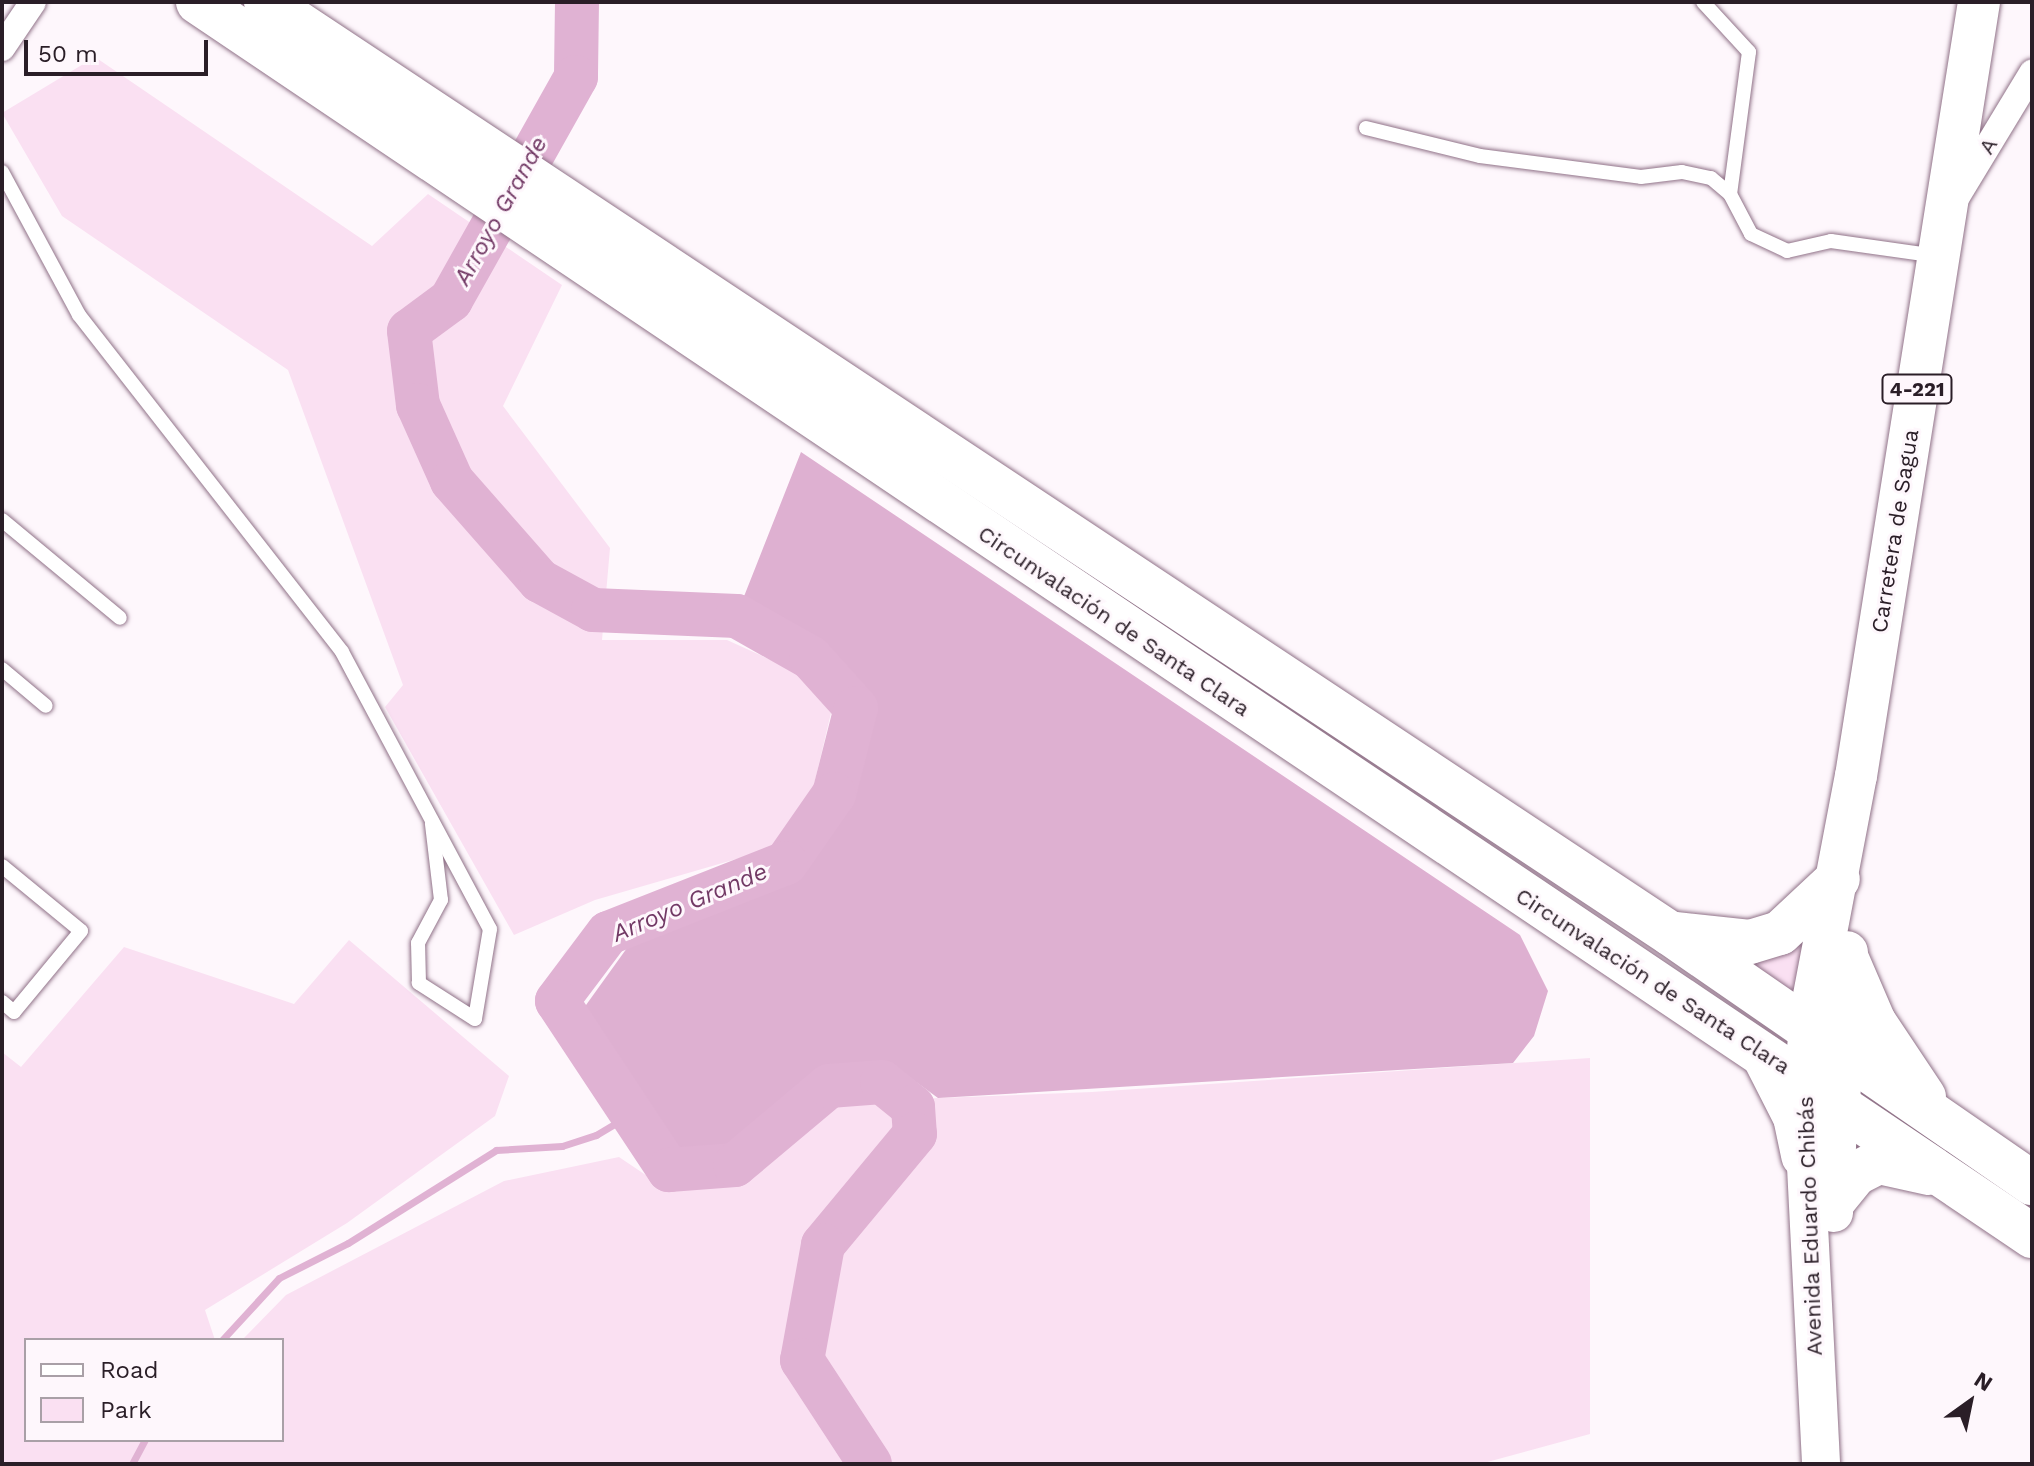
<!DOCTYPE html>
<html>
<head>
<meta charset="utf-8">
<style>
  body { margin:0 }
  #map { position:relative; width:2034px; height:1466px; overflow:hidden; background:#fef7fc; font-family:"Work Sans",sans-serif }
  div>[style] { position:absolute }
  .green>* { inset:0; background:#fae0f2 }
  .forest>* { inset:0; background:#deb0d1 }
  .stream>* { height:7px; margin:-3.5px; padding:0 3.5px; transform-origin:3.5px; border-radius:3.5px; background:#e0b2d3 }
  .river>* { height:44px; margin:-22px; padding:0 22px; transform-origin:22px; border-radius:22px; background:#e0b2d3 }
  .roads { filter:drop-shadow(0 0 2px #907288) drop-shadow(0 0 2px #907288) }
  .lane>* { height:14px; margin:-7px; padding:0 7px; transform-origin:7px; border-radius:7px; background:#fff }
  .street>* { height:26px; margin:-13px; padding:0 13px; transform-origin:13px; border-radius:13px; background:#fff }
  .secondary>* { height:38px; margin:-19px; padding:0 19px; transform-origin:19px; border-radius:19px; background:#fff }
  .primary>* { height:42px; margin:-21px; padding:0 21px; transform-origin:21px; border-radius:21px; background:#fff }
  .highway>* { height:44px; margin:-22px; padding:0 22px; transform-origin:22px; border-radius:22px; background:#fff }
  span { translate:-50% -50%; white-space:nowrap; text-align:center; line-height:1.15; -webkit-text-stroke:6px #fef7fc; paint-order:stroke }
  .shield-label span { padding:2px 6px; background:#fef7fc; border:2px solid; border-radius:6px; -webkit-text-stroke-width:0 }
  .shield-label { font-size:20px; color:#2a1e27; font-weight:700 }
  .street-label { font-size:22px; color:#2a1e27 }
  .water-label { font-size:24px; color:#723965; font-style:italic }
  .frame { position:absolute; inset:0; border:4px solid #2a1e27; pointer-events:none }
  .legend { position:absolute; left:24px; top:1338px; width:260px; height:104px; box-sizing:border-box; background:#fef7fc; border:2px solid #a9a0a7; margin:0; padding:10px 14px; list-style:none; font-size:24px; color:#2a1e27 }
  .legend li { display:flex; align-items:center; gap:16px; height:40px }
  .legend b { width:40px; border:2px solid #a9a0a7 }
  .north { position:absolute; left:1930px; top:1362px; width:80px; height:80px; -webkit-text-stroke:6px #fef7fc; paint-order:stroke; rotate:33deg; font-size:22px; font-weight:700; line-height:32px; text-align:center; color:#2a1e27 }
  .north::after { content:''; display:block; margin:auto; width:28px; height:36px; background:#2a1e27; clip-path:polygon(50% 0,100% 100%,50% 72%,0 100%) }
  .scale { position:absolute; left:24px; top:40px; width:184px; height:36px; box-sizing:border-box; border:4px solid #2a1e27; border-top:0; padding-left:10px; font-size:24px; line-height:28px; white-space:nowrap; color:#2a1e27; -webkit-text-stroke:6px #fef7fc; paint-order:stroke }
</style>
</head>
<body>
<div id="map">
  <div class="green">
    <i style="clip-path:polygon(95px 57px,372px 246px,428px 194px,562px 285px,503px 406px,610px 548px,602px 640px,727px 640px,795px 671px,831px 713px,813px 789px,771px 849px,595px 900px,514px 935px,385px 707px,403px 685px,288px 370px,62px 216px,2px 113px)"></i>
    <i style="clip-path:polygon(1808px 936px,1792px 1002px,1721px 955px)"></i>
    <i style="clip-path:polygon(349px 940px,509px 1076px,495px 1116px,347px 1223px,205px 1310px,215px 1340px,26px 1340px,26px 1440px,282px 1440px,282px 1340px,242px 1340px,286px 1295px,504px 1181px,619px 1157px,665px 1188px,763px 1169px,835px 1102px,1092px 1092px,1590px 1058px,1590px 1434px,1480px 1464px,2px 1464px,2px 1052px,21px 1067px,124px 947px,294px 1004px)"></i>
  </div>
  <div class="forest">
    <i style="clip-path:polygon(801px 452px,1520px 935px,1548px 991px,1534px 1036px,1513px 1063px,938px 1098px,893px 1065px,830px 1071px,728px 1148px,674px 1151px,581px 1012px,627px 948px,794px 878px,845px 804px,872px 711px,816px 644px,741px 604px)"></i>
  </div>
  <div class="stream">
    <i style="left:222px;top:1340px;width:84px;rotate:-47.4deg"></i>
    <i style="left:279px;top:1278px;width:77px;rotate:-26.9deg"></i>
    <i style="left:348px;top:1243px;width:175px;rotate:-32.1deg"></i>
    <i style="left:496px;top:1150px;width:66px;rotate:-3.5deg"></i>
    <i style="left:562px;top:1146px;width:36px;rotate:-18deg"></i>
    <i style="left:596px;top:1135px;width:41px;rotate:-31deg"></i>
    <i style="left:132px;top:1464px;width:27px;rotate:-62deg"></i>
  </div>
  <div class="river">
    <i style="left:577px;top:2px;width:75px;rotate:90.8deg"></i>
    <i style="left:576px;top:77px;width:256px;rotate:119.3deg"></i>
    <i style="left:451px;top:300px;width:52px;rotate:143.6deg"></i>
    <i style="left:409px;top:331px;width:75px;rotate:83.1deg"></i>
    <i style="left:418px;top:405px;width:83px;rotate:65.9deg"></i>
    <i style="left:452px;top:481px;width:133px;rotate:48.7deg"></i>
    <i style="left:540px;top:581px;width:60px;rotate:28.7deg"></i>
    <i style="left:593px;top:610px;width:144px;rotate:2.4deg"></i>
    <i style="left:737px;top:616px;width:85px;rotate:29.6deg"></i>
    <i style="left:811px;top:658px;width:67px;rotate:48deg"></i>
    <i style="left:856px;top:708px;width:89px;rotate:104.3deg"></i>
    <i style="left:834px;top:794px;width:84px;rotate:124.8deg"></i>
    <i style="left:786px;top:863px;width:191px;rotate:158.5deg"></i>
    <i style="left:608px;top:933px;width:85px;rotate:126.9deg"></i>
    <i style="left:557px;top:1001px;width:203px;rotate:56.5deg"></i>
    <i style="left:669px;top:1170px;width:66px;rotate:-4.3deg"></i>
    <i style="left:735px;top:1165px;width:123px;rotate:-40deg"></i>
    <i style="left:829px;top:1086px;width:53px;rotate:-4.3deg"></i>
    <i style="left:882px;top:1082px;width:40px;rotate:39deg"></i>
    <i style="left:913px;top:1107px;width:27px;rotate:86deg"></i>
    <i style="left:915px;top:1134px;width:144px;rotate:129.7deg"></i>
    <i style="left:823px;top:1245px;width:117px;rotate:100.3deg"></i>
    <i style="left:802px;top:1360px;width:124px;rotate:56.8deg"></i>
  </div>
  <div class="roads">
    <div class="lane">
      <i style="left:1703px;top:2px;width:68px;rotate:47.4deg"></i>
      <i style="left:1749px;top:52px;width:143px;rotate:97.6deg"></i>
      <i style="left:1366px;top:128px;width:117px;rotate:13.8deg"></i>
      <i style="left:1480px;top:156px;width:162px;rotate:7.4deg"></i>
      <i style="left:1641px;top:177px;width:41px;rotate:-7deg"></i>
      <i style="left:1682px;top:172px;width:30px;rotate:12deg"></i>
      <i style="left:1711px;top:178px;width:25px;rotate:40deg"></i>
      <i style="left:1730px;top:194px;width:45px;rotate:62.3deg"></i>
      <i style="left:1751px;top:234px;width:40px;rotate:25deg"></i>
      <i style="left:1787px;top:251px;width:45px;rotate:-12.8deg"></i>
      <i style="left:1831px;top:241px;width:106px;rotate:8.1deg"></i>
      <i style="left:2px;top:172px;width:162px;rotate:61.7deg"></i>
      <i style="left:79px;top:315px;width:427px;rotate:52deg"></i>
      <i style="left:342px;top:652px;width:314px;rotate:61.9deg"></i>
      <i style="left:490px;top:929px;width:91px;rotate:99.5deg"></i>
      <i style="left:475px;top:1019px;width:67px;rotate:-147.3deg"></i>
      <i style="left:419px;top:983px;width:40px;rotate:-91.4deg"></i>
      <i style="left:418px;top:943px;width:49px;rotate:-61.9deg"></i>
      <i style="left:441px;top:900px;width:77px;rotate:-96.8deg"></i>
      <i style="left:2px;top:520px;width:153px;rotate:39.7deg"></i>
      <i style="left:2px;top:669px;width:57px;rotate:40.1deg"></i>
      <i style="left:2px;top:866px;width:102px;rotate:39.4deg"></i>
      <i style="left:81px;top:931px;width:105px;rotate:129.6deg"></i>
      <i style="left:14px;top:1012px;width:16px;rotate:-140deg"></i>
    </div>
    <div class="street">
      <i style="left:2px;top:48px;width:55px;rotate:-56deg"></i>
      <i style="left:1955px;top:200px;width:149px;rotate:-58.8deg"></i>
    </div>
    <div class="secondary">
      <i style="left:1804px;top:1127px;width:337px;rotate:87.1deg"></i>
      <i style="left:1834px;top:1213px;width:109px;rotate:-87.4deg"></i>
    </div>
    <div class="primary">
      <i style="left:1805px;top:1081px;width:75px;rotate:-84.7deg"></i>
      <i style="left:1812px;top:1006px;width:234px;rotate:-79.2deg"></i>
      <i style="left:1856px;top:776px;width:784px;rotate:-80.97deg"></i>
      <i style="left:1839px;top:1104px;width:152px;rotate:-87deg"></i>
    </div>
    <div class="highway">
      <i style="left:198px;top:2px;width:2211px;rotate:33.93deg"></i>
      <i style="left:266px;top:2px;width:1686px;rotate:33.56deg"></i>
      <i style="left:1671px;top:934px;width:439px;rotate:34.6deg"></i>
      <i style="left:1675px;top:934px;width:75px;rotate:6.1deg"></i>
      <i style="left:1750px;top:942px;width:31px;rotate:-17deg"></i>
      <i style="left:1780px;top:933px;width:79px;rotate:-43deg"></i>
      <i style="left:1846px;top:957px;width:71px;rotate:66.7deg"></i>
      <i style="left:1874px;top:1022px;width:90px;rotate:56.3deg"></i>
      <i style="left:1764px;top:1056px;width:68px;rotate:63.1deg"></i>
      <i style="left:1795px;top:1117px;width:40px;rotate:78deg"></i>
      <i style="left:1835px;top:1199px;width:32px;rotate:-51deg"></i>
      <i style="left:1855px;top:1174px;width:27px;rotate:-27deg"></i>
      <i style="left:1879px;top:1162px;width:51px;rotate:12.4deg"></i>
    </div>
  </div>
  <div class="shield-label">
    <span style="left:1917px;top:389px">4-221</span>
  </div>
  <div class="street-label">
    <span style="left:1988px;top:146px;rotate:-59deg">A</span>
    <span style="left:1895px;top:531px;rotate:-81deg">Carretera de Sagua</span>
    <span style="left:1114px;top:621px;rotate:34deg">Circunvalación de Santa Clara</span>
    <span style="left:1653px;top:981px;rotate:33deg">Circunvalación de Santa Clara</span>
    <span style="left:1810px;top:1226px;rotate:-92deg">Avenida Eduardo Chibás</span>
  </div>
  <div class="water-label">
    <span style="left:501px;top:211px;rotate:-61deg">Arroyo Grande</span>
    <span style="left:690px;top:903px;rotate:-23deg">Arroyo Grande</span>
  </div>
  <div class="frame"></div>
  <ul class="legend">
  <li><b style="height:10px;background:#fff"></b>Road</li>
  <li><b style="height:22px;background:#fae0f2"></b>Park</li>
  </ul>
  <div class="north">N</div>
  <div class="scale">50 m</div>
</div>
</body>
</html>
